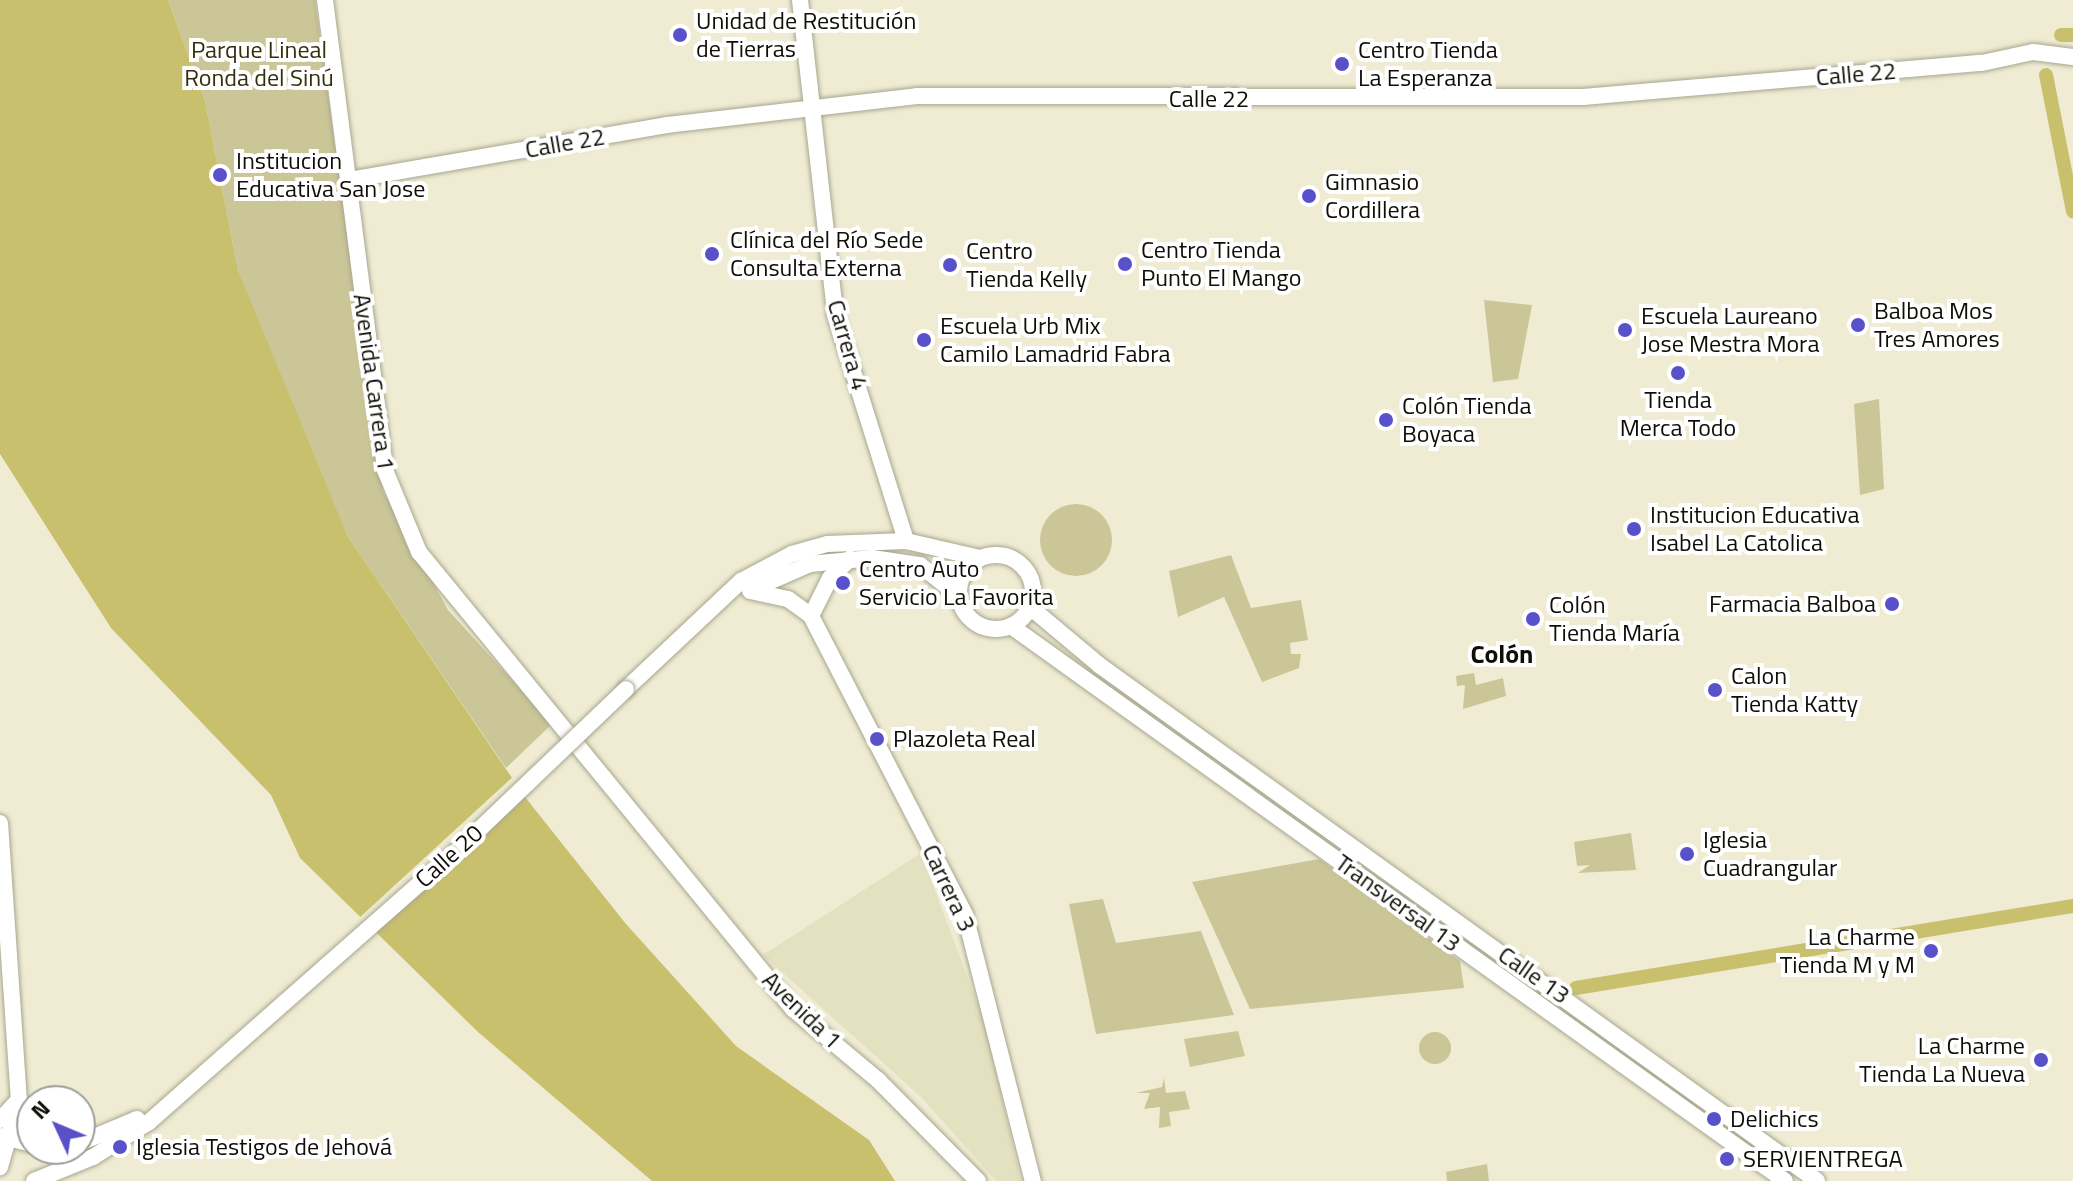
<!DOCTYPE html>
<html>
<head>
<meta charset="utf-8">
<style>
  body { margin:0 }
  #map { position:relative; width:2073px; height:1181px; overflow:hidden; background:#efecd3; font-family:"Titillium Web",sans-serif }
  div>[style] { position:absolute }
  .built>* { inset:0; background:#e4e1c0 }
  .green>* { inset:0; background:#cbc697 }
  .round { border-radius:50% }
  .water>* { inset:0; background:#c9c06e }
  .pier>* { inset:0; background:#efecd3 }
  .canal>* { height:14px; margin:-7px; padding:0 7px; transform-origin:7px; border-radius:7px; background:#c9c06e }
  .roads { filter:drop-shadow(0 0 2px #a8a68f) drop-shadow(0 0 2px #a8a68f) }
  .secondary>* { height:16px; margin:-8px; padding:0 8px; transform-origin:8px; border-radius:8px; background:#fff }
  .secondary>.ring { margin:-8px; padding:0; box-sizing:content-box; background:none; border:16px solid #fff; border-radius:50% }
  .bridges { filter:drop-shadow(0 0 2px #a8a68f) drop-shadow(0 0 2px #a8a68f) }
  .secondary-bridge>* { height:16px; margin:-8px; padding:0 8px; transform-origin:8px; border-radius:8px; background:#fff }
  .dots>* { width:22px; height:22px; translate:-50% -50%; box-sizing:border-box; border:4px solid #fff; border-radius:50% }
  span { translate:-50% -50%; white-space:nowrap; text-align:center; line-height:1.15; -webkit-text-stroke:8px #fff; paint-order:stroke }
  .poi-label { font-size:24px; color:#0e0d06 }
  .left { translate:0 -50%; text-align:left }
  .right { translate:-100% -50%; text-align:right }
  .park-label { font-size:24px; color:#332f0a }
  .street-label { font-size:24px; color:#0e0d06 }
  .neighbourhood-label { font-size:26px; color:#0e0d06; font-weight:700 }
  .north { position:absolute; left:16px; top:1085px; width:80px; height:80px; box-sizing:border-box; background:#fff; border:2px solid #9f9e9b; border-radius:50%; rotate:314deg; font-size:22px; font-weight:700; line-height:32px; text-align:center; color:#0e0d06 }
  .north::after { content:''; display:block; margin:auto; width:28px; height:36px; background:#5951c9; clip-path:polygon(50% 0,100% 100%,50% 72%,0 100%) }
</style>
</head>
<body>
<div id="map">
  <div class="built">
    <i style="clip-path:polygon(921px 853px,985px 1024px,1021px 1181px,996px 1181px,921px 1097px,763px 955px)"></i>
  </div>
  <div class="green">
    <i style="clip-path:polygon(168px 0,315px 0,383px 491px,448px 610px,552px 724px,506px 768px,347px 535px,320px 479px,238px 270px,205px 101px)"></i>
    <i style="clip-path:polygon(1484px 300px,1532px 305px,1518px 379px,1493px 382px)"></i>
    <i style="clip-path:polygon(1879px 399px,1884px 489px,1860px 495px,1854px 404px)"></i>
    <i class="round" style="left:1040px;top:504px;width:72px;height:72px"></i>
    <i style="clip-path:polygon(1231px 555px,1251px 608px,1301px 600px,1308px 640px,1290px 643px,1291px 654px,1301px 654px,1299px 668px,1262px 682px,1224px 597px,1178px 617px,1169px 571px)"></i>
    <i style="clip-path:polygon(1474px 673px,1476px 685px,1503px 678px,1506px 696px,1463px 709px,1465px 685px,1457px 686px,1456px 676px)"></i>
    <i style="clip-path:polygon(1631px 833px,1636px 870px,1578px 873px,1590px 865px,1577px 866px,1574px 842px)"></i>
    <i style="clip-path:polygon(1319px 859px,1460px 961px,1464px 988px,1250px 1009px,1192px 882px)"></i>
    <i style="clip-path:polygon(1103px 899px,1116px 943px,1201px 931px,1234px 1015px,1096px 1034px,1069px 904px)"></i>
    <i style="clip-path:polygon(1238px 1031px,1245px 1056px,1190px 1067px,1184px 1039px)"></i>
    <i class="round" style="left:1419px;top:1032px;width:32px;height:32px"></i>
    <i style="clip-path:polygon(1164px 1078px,1166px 1093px,1185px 1091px,1190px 1109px,1169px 1112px,1171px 1126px,1159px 1128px,1160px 1107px,1144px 1109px,1150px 1093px,1136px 1093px,1162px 1087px)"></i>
    <i style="clip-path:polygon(1487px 1164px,1489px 1181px,1447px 1181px,1446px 1172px)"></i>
  </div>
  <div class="water">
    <i style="clip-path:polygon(0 0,168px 0,205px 101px,238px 270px,347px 535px,525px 797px,626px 924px,736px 1046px,869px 1140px,895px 1181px,652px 1181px,478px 1032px,300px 858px,271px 795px,111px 628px,0 454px)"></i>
  </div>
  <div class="pier">
    <i style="clip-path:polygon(515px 775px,528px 794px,373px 934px,358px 919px)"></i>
  </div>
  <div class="canal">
    <i style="left:2061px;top:35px;width:12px"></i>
    <i style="left:2046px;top:75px;width:139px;rotate:78.8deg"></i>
    <i style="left:1576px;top:988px;width:504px;rotate:-9.37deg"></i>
  </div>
  <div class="roads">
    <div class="secondary">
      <i style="left:325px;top:0;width:474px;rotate:82.7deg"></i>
      <i style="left:385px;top:470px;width:89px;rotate:67.5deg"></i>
      <i style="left:419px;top:552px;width:591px;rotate:50.7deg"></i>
      <i style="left:793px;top:1009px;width:111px;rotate:39.9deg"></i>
      <i style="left:878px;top:1080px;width:142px;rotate:45.3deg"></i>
      <i style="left:800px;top:0;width:316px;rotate:83.6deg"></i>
      <i style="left:835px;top:314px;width:238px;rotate:72.6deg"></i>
      <i style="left:349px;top:180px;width:323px;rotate:-9.8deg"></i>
      <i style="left:667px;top:125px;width:252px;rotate:-6.6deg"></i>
      <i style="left:917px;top:96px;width:666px;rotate:0.09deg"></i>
      <i style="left:1583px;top:97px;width:400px;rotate:-4.9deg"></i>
      <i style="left:1982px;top:63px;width:52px;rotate:-12.2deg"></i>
      <i style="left:2033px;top:52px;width:40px;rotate:7.1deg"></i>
      <i class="ring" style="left:959px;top:555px;width:58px;height:58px"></i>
      <i style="left:751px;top:590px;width:64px;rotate:-23.8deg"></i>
      <i style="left:810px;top:564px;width:62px;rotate:-5.5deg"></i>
      <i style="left:872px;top:558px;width:49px;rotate:8.3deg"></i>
      <i style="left:920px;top:565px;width:50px;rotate:38.5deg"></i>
      <i style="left:750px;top:591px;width:39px;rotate:12deg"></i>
      <i style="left:788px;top:599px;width:29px;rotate:36deg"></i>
      <i style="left:811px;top:616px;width:336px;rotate:62.7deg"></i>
      <i style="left:965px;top:915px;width:275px;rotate:75.7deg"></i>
      <i style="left:1030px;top:607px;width:90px;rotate:40deg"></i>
      <i style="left:1099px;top:665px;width:884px;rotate:35.7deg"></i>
      <i style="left:811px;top:616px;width:42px;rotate:-63.4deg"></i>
      <i style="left:830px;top:578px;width:28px;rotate:-44deg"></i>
      <i style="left:1011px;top:626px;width:952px;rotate:35.64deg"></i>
      <i style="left:626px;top:689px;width:158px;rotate:-43.2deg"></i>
      <i style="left:741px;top:581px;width:58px;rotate:-27.9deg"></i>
      <i style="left:792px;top:554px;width:36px;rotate:-16deg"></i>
      <i style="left:827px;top:544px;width:79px;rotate:-2.2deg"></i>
      <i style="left:906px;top:541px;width:76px;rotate:12.9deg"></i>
      <i style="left:0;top:823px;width:278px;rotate:86.1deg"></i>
      <i style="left:19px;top:1100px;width:70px;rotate:105.8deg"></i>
      <i style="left:20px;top:1101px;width:32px;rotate:68deg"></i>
      <i style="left:0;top:1120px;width:26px;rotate:-47deg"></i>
      <i style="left:0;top:1136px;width:33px;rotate:14deg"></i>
      <i style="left:80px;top:1143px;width:62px;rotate:-22.8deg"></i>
      <i style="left:48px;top:1149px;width:7px"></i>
      <i style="left:34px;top:1181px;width:64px;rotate:-22.1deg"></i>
      <i style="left:93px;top:1157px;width:66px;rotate:-32deg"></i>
      <i style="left:149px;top:1122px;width:420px;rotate:-41.4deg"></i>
    </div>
  </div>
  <div class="bridges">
    <div class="secondary-bridge">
      <i style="left:464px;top:844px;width:224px;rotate:-43.7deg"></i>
    </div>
  </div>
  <div class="dots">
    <i style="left:680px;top:35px;background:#5951c9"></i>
    <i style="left:1342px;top:64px;background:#5951c9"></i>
    <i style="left:220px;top:175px;background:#5951c9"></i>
    <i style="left:1309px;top:196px;background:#5951c9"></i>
    <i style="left:712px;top:254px;background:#5951c9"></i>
    <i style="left:1125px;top:264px;background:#5951c9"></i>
    <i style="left:950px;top:265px;background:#5951c9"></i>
    <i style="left:1858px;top:325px;background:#5951c9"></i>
    <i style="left:1625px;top:330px;background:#5951c9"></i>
    <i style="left:924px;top:340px;background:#5951c9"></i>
    <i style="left:1678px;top:373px;background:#5951c9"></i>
    <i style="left:1386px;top:420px;background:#5951c9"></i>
    <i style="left:1634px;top:529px;background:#5951c9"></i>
    <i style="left:843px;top:583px;background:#5951c9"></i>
    <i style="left:1892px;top:604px;background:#5951c9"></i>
    <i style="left:1533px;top:619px;background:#5951c9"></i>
    <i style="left:1715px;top:690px;background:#5951c9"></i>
    <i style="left:877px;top:739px;background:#5951c9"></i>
    <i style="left:1687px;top:854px;background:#5951c9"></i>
    <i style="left:1931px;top:951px;background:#5951c9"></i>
    <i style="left:2041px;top:1060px;background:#5951c9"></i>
    <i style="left:1714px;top:1119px;background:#5951c9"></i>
    <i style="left:120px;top:1147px;background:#5951c9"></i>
    <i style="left:1727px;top:1159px;background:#5951c9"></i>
  </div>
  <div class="poi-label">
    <span class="left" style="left:696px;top:35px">Unidad de Restitución<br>de Tierras</span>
    <span class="left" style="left:1358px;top:64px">Centro Tienda<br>La Esperanza</span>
    <span class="left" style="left:236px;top:175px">Institucion<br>Educativa San Jose</span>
    <span class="left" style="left:1325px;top:196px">Gimnasio<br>Cordillera</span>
    <span class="left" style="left:730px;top:254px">Clínica del Río Sede<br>Consulta Externa</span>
    <span class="left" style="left:1141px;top:264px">Centro Tienda<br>Punto El Mango</span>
    <span class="left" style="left:966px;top:265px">Centro<br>Tienda Kelly</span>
    <span class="left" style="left:1874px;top:325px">Balboa Mos<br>Tres Amores</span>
    <span class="left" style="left:1641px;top:330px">Escuela Laureano<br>Jose Mestra Mora</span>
    <span class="left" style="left:940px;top:340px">Escuela Urb Mix<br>Camilo Lamadrid Fabra</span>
    <span style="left:1678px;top:414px">Tienda<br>Merca Todo</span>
    <span class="left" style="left:1402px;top:420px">Colón Tienda<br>Boyaca</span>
    <span class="left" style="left:1650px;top:529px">Institucion Educativa<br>Isabel La Catolica</span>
    <span class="left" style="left:859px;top:583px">Centro Auto<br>Servicio La Favorita</span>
    <span class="right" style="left:1876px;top:604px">Farmacia Balboa</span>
    <span class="left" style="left:1549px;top:619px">Colón<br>Tienda María</span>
    <span class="left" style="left:1731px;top:690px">Calon<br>Tienda Katty</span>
    <span class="left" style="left:893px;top:739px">Plazoleta Real</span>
    <span class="left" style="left:1703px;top:854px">Iglesia<br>Cuadrangular</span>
    <span class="right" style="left:1915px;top:951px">La Charme<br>Tienda M y M</span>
    <span class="right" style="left:2025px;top:1060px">La Charme<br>Tienda La Nueva</span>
    <span class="left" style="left:1730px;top:1119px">Delichics</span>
    <span class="left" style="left:136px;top:1147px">Iglesia Testigos de Jehová</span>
    <span class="left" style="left:1743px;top:1159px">SERVIENTREGA</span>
  </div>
  <div class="park-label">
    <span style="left:259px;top:64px">Parque Lineal<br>Ronda del Sinú</span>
  </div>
  <div class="street-label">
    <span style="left:1856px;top:74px;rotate:-5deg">Calle 22</span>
    <span style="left:1209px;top:99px">Calle 22</span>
    <span style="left:565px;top:143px;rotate:-10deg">Calle 22</span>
    <span style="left:848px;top:345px;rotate:74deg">Carrera 4</span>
    <span style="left:374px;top:382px;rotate:82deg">Avenida Carrera 1</span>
    <span style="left:449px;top:856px;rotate:-42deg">Calle 20</span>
    <span style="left:949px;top:888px;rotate:65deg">Carrera 3</span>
    <span style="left:1398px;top:903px;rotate:36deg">Transversal 13</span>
    <span style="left:1534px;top:975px;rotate:35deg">Calle 13</span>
    <span style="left:802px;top:1010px;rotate:44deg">Avenida 1</span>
  </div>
  <div class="neighbourhood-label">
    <span style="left:1502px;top:654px">Colón</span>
  </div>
  <div class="north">N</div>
</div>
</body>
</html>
